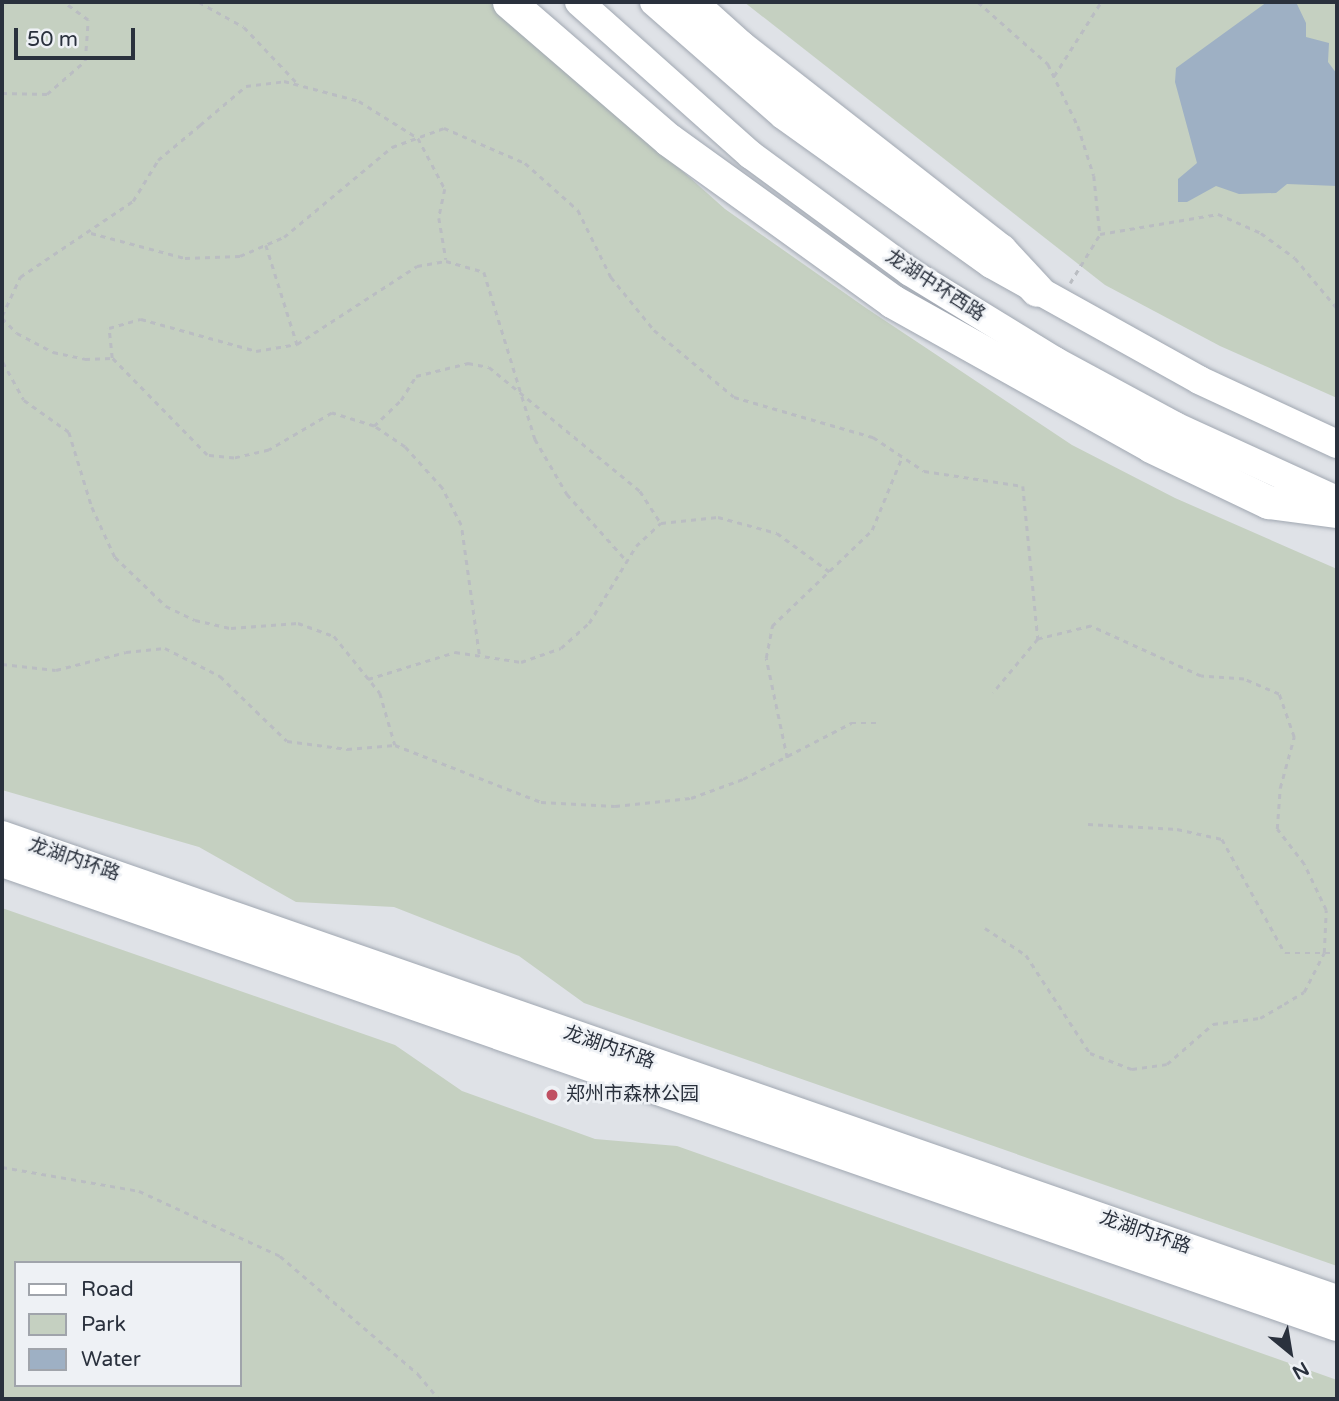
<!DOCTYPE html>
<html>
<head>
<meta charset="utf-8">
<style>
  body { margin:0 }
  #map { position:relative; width:1339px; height:1401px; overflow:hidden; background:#dfe2e7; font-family:"Varela Round","Noto Sans SC",sans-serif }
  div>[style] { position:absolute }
  .green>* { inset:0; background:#c5d0c1 }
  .water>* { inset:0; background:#9eb0c4 }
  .path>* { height:2.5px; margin-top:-1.25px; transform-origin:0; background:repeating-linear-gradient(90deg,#babdc2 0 5px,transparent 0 10px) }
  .roads { filter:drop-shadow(0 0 2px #a0a7b1) drop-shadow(0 0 2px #a0a7b1) }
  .major>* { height:28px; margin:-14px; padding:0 14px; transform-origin:14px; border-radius:14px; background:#fff }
  .highway>* { height:33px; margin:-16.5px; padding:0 16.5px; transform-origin:16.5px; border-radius:16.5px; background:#fff }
  .dots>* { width:19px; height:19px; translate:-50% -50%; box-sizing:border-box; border:4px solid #eef1f5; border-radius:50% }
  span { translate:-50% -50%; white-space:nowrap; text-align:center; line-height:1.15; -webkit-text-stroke:5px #eef1f5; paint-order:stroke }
  .street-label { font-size:19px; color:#2a313d }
  .poi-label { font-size:19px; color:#2a313d }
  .left { translate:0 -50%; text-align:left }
  .frame { position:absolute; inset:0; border:4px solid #2a313d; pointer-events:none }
  .legend { position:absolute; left:14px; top:1261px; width:228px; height:126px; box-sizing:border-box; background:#eef1f5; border:2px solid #a0a4ab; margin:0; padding:9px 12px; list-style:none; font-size:21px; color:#2a313d }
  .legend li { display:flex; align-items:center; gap:14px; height:35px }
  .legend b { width:35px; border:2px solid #a0a4ab }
  .north { position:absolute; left:1255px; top:1317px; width:70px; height:70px; -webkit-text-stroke:5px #eef1f5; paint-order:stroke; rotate:150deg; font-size:19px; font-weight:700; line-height:28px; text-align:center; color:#2a313d }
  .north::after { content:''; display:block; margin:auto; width:24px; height:32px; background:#2a313d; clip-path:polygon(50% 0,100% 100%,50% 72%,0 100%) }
  .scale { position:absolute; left:14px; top:28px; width:121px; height:32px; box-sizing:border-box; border:4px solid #2a313d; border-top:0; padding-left:9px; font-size:21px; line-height:24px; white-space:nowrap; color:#2a313d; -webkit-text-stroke:5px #eef1f5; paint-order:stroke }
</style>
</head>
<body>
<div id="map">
  <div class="green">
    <i style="clip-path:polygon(2px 2px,500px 2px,551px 54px,725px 209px,866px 308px,1072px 445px,1175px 498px,1337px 569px,1337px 1266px,584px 1003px,519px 956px,394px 907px,296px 902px,199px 847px,2px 790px)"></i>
    <i style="clip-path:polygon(744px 2px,1337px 2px,1337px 398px,1220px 346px,1105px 285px)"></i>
    <i style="clip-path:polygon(evenodd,2px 908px,395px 1045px,462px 1091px,595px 1139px,677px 1146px,1337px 1380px,1337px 1399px,2px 1399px,2px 908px,16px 1263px,240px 1263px,240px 1385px,16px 1385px,16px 1263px)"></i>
  </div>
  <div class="water">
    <i style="clip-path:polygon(1267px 2px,1296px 2px,1306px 23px,1306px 37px,1329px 43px,1328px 62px,1337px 74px,1337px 186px,1287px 184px,1276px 193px,1239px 194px,1216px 186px,1187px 202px,1178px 202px,1178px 179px,1197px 163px,1175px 82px,1176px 68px)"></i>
  </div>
  <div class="path">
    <i style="left:199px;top:2px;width:51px;rotate:29.1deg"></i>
    <i style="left:244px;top:27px;width:80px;rotate:46.5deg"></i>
    <i style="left:978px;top:2px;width:94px;rotate:41.5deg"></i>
    <i style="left:1048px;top:64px;width:69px;rotate:64.2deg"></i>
    <i style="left:1078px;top:126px;width:52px;rotate:72.3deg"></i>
    <i style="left:1094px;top:176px;width:58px;rotate:84.1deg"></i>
    <i style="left:1054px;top:76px;width:88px;rotate:-57.6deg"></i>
    <i style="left:2px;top:93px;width:45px;rotate:1.3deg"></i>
    <i style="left:47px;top:94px;width:50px;rotate:-41deg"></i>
    <i style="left:85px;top:61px;width:41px;rotate:-85.8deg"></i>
    <i style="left:88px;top:20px;width:31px;rotate:-144deg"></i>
    <i style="left:91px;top:233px;width:97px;rotate:14.9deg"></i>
    <i style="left:185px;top:258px;width:55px;rotate:-2.1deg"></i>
    <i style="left:240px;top:256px;width:48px;rotate:-23.4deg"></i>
    <i style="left:284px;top:237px;width:141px;rotate:-39.8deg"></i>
    <i style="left:392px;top:147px;width:55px;rotate:-20.1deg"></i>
    <i style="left:444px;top:128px;width:88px;rotate:23.4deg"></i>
    <i style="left:525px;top:163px;width:71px;rotate:41.6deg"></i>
    <i style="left:578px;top:210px;width:75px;rotate:63.8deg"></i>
    <i style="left:611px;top:277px;width:68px;rotate:50.9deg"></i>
    <i style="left:654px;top:330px;width:104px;rotate:39.9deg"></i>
    <i style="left:734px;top:397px;width:145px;rotate:16.1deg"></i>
    <i style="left:873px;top:437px;width:61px;rotate:33.7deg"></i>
    <i style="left:924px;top:471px;width:100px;rotate:8.6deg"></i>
    <i style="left:1023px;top:486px;width:154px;rotate:84.4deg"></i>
    <i style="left:1038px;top:639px;width:70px;rotate:129.8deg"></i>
    <i style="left:266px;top:245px;width:104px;rotate:72.6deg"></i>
    <i style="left:1070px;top:283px;width:57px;rotate:-58.5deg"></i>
    <i style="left:1100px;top:234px;width:120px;rotate:-9.6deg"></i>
    <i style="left:1218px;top:214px;width:47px;rotate:23.8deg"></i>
    <i style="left:1261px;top:233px;width:42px;rotate:36.3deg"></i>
    <i style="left:1295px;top:258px;width:65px;rotate:50deg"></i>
    <i style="left:2px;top:316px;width:43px;rotate:-65.2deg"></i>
    <i style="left:20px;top:277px;width:136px;rotate:-33.9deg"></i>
    <i style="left:133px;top:201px;width:48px;rotate:-58.6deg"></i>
    <i style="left:158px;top:160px;width:55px;rotate:-39.8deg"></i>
    <i style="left:200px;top:125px;width:60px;rotate:-40.3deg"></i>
    <i style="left:246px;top:86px;width:38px;rotate:-7deg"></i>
    <i style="left:284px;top:81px;width:78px;rotate:14.9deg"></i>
    <i style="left:359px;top:101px;width:70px;rotate:32.1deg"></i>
    <i style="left:418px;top:138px;width:58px;rotate:62.1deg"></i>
    <i style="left:445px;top:189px;width:30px;rotate:102deg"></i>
    <i style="left:439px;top:218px;width:42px;rotate:80.3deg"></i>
    <i style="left:2px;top:318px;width:21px;rotate:45deg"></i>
    <i style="left:17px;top:333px;width:41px;rotate:27.8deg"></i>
    <i style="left:53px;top:352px;width:33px;rotate:12deg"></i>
    <i style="left:85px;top:359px;width:27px;rotate:-2deg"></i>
    <i style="left:2px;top:333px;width:29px;rotate:88deg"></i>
    <i style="left:3px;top:362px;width:43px;rotate:61.1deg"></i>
    <i style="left:24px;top:400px;width:55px;rotate:35.4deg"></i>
    <i style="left:69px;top:432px;width:78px;rotate:73deg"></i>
    <i style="left:92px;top:507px;width:55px;rotate:65.3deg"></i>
    <i style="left:115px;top:557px;width:71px;rotate:43.9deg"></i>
    <i style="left:166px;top:606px;width:32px;rotate:26deg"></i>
    <i style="left:195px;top:620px;width:37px;rotate:13deg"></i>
    <i style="left:231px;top:628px;width:67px;rotate:-4.3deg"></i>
    <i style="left:298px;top:623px;width:38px;rotate:20deg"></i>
    <i style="left:334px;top:636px;width:73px;rotate:51.1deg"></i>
    <i style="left:380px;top:693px;width:54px;rotate:73.9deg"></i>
    <i style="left:374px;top:426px;width:37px;rotate:-44deg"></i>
    <i style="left:401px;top:400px;width:28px;rotate:-58deg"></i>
    <i style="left:416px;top:376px;width:54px;rotate:-14deg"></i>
    <i style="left:468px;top:363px;width:21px;rotate:11deg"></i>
    <i style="left:489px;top:367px;width:195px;rotate:39.4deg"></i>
    <i style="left:640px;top:491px;width:38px;rotate:57deg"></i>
    <i style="left:479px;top:654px;width:130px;rotate:-97.9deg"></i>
    <i style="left:461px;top:525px;width:42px;rotate:-117.2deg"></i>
    <i style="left:442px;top:488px;width:55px;rotate:-132.1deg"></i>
    <i style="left:405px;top:447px;width:37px;rotate:-146deg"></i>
    <i style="left:374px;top:426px;width:44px;rotate:-162.8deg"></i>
    <i style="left:332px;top:413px;width:73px;rotate:149.6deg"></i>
    <i style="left:269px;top:450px;width:36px;rotate:167deg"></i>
    <i style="left:234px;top:458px;width:27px;rotate:-174deg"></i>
    <i style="left:207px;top:455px;width:136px;rotate:-134.4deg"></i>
    <i style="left:112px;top:358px;width:30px;rotate:-96deg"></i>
    <i style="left:109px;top:328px;width:33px;rotate:-16deg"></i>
    <i style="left:141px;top:319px;width:119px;rotate:15.5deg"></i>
    <i style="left:256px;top:351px;width:42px;rotate:-9.7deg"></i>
    <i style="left:297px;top:344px;width:143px;rotate:-33deg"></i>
    <i style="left:417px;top:266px;width:29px;rotate:-10deg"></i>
    <i style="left:446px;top:261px;width:40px;rotate:16deg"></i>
    <i style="left:484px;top:272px;width:175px;rotate:73deg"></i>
    <i style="left:535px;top:439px;width:64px;rotate:59.8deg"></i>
    <i style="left:567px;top:494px;width:90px;rotate:48.2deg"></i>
    <i style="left:2px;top:664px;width:54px;rotate:6.3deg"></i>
    <i style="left:56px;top:670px;width:72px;rotate:-14.4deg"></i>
    <i style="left:126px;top:652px;width:39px;rotate:-6deg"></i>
    <i style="left:165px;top:648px;width:62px;rotate:27deg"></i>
    <i style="left:220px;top:676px;width:93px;rotate:44.1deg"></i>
    <i style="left:287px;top:741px;width:61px;rotate:7.6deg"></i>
    <i style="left:347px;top:749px;width:48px;rotate:-4.8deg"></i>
    <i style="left:395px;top:745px;width:157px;rotate:21.3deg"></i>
    <i style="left:541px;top:802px;width:74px;rotate:3.1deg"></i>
    <i style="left:615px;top:806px;width:76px;rotate:-6deg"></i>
    <i style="left:691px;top:798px;width:55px;rotate:-20.1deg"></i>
    <i style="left:743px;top:779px;width:122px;rotate:-27.4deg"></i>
    <i style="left:851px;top:723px;width:28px"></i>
    <i style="left:368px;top:679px;width:91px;rotate:-17.2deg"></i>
    <i style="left:455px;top:652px;width:67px;rotate:8.6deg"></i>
    <i style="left:521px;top:662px;width:42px;rotate:-19.3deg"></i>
    <i style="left:561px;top:648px;width:38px;rotate:-42deg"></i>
    <i style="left:589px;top:623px;width:90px;rotate:-58.6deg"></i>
    <i style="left:636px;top:546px;width:34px;rotate:-43deg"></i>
    <i style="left:661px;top:523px;width:57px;rotate:-6deg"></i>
    <i style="left:718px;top:517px;width:61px;rotate:15.2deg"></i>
    <i style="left:777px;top:533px;width:66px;rotate:36.3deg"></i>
    <i style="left:787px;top:758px;width:102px;rotate:-101.9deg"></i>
    <i style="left:766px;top:658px;width:33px;rotate:-79deg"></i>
    <i style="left:772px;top:626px;width:139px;rotate:-43.8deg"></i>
    <i style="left:872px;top:530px;width:79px;rotate:-67.7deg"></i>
    <i style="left:1088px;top:824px;width:89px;rotate:3.2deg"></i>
    <i style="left:1177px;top:829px;width:46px;rotate:12.5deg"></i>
    <i style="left:1222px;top:839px;width:130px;rotate:61.1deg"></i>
    <i style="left:1285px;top:953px;width:52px"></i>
    <i style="left:985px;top:928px;width:49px;rotate:33.4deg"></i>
    <i style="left:1026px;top:955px;width:117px;rotate:56.9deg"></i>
    <i style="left:1090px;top:1053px;width:45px;rotate:20.9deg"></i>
    <i style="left:1132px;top:1069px;width:35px;rotate:-8deg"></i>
    <i style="left:1167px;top:1064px;width:61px;rotate:-41deg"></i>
    <i style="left:1213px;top:1024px;width:47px;rotate:-7.3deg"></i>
    <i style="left:1260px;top:1018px;width:28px;rotate:-30deg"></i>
    <i style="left:1284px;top:1004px;width:23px;rotate:-31deg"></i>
    <i style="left:1304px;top:992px;width:44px;rotate:-62.9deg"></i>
    <i style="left:1324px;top:953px;width:43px;rotate:-87.3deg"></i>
    <i style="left:1326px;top:910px;width:51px;rotate:-115.6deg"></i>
    <i style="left:1304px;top:864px;width:44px;rotate:-127.6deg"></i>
    <i style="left:1277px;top:829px;width:41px;rotate:-85.8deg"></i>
    <i style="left:1280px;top:788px;width:53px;rotate:-74.6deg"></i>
    <i style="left:1294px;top:737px;width:46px;rotate:-109.2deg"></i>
    <i style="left:1279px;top:694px;width:38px;rotate:-157deg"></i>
    <i style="left:1244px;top:679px;width:43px;rotate:-176deg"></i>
    <i style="left:1201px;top:676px;width:121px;rotate:-155.6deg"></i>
    <i style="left:1091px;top:626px;width:55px;rotate:166.2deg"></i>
    <i style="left:2px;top:1167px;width:139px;rotate:9.9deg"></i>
    <i style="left:139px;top:1191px;width:155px;rotate:24.7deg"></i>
    <i style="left:280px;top:1256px;width:182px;rotate:40.5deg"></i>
    <i style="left:418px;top:1374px;width:33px;rotate:50deg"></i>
  </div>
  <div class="roads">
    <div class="major">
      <i style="left:579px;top:2px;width:230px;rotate:41.7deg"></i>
      <i style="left:751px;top:155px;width:197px;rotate:36.3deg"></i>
      <i style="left:910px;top:272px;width:170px;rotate:31.5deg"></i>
      <i style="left:1055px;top:361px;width:136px;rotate:28.4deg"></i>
      <i style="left:1175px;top:426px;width:178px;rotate:24.6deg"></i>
      <i style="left:654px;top:2px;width:171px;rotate:41.2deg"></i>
      <i style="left:783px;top:115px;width:256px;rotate:35.6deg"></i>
      <i style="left:991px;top:264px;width:238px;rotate:29.1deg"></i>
      <i style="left:1199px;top:380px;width:152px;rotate:24.9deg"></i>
      <i style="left:2px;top:835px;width:1413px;rotate:19.17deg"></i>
      <i style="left:2px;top:863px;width:1413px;rotate:19.17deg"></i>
    </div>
    <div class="highway">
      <i style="left:509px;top:2px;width:211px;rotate:40.8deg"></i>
      <i style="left:669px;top:140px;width:275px;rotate:35.8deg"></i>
      <i style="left:892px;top:301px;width:297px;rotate:29.2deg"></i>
      <i style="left:1151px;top:446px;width:130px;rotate:25.6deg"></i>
      <i style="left:1268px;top:502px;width:70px;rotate:7.4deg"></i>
      <i style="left:690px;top:2px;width:67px;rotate:42deg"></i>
      <i style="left:740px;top:47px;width:330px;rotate:38deg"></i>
      <i style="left:1000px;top:250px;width:54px;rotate:47.2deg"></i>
    </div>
  </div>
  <div class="dots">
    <i style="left:552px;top:1095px;background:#c05062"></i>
  </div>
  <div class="street-label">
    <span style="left:935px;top:286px;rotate:33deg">龙湖中环西路</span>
    <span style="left:74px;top:860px;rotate:19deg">龙湖内环路</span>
    <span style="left:609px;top:1048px;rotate:19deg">龙湖内环路</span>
    <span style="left:1145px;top:1233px;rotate:19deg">龙湖内环路</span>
  </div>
  <div class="poi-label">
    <span class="left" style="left:566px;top:1095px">郑州市森林公园</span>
  </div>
  <div class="frame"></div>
  <ul class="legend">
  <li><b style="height:9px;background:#fff"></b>Road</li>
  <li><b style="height:19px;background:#c5d0c1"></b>Park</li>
  <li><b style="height:19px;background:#9eb0c4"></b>Water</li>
  </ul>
  <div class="north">N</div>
  <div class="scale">50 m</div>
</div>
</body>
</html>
